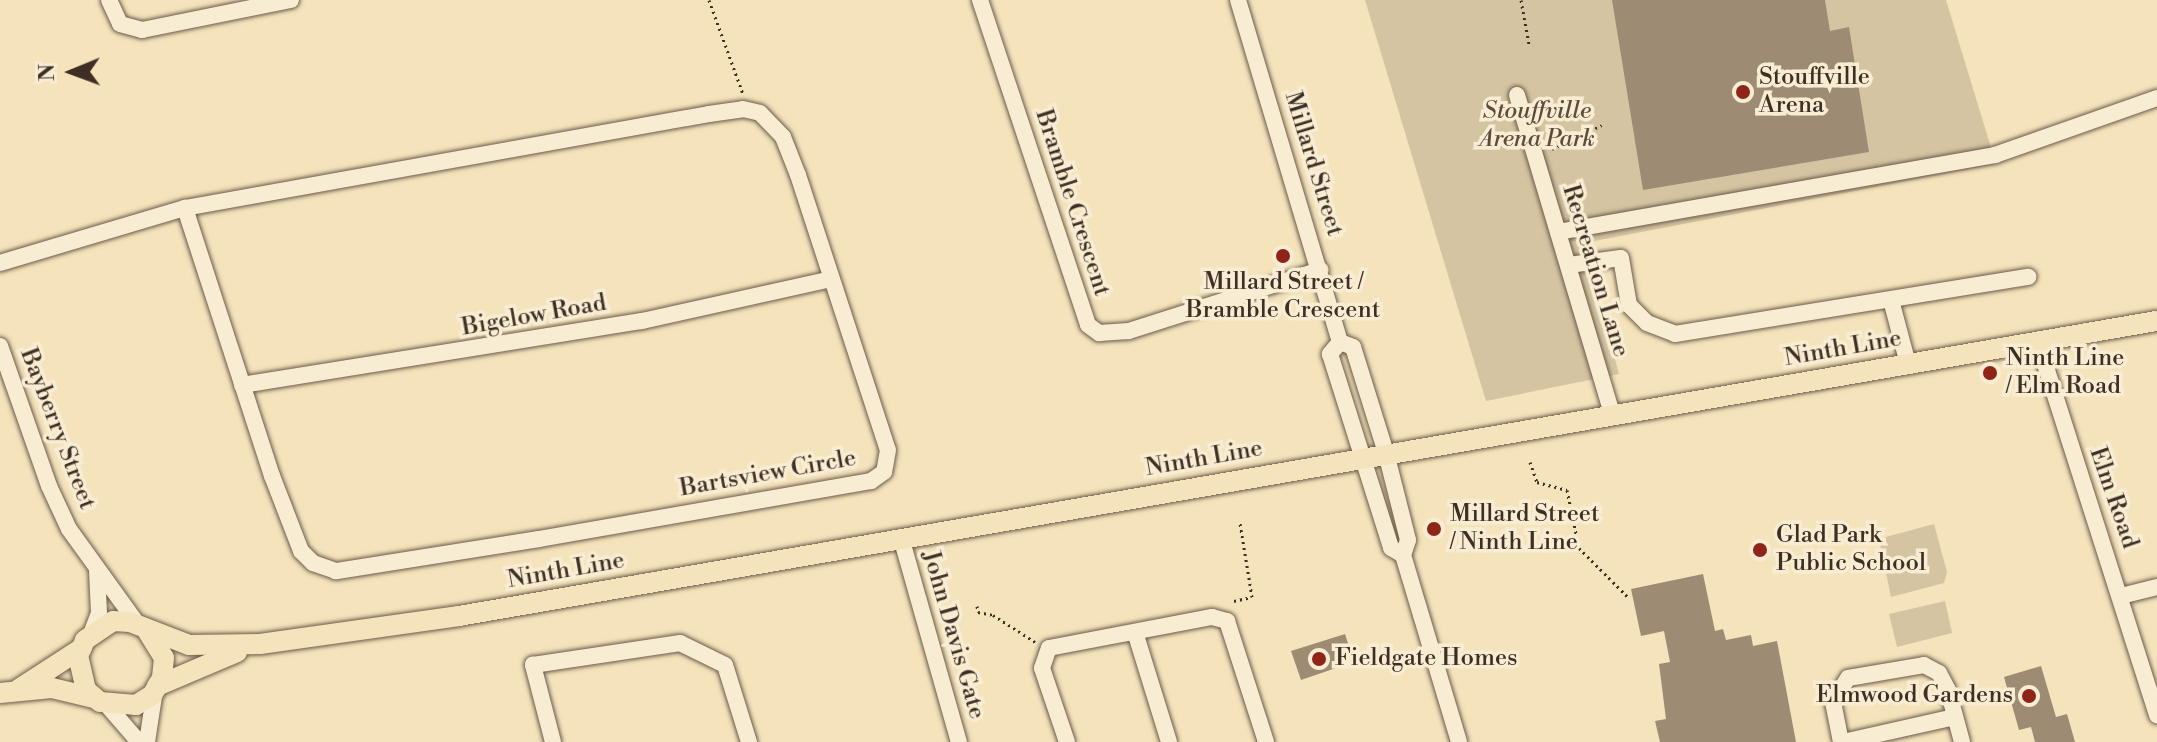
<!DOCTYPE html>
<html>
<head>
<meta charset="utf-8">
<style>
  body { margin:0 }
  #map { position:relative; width:2157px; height:742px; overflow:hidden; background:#f4e3bb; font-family:"Libre Bodoni",serif }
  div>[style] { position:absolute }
  .green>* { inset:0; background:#d5c4a1 }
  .building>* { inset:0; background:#9d8c73 }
  .path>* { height:3px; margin-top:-1.5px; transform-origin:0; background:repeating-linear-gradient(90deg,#3f2e24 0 2px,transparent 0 6px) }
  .roads { filter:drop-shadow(0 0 2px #6c5b4a) drop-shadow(0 0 2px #6c5b4a) }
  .minor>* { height:16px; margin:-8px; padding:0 8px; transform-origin:8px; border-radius:8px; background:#f8edd3 }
  .major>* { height:20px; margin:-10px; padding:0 10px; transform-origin:10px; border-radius:10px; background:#f4e3bb }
  .dots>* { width:22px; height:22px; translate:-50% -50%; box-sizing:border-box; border:4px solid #f8edd3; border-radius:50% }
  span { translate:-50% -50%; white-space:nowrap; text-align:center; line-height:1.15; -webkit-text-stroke:7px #f8edd3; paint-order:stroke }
  .poi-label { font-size:24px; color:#3f2e24 }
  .left { translate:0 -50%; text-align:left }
  .right { translate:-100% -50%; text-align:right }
  .park-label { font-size:24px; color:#5d4c3d; font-style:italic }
  .street-label { font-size:24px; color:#3f2e24 }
  .north { position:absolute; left:32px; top:32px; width:80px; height:80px; -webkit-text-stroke:6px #f8edd3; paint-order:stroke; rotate:269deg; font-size:22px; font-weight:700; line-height:32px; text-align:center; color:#3f2e24 }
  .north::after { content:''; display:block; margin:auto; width:28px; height:36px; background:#3f2e24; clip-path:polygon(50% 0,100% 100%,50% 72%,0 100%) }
</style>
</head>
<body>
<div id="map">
  <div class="green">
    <i style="clip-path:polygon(1365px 0,1946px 0,1996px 164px,1584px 243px,1619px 374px,1486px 401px)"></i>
    <i style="clip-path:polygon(1934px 524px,1947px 572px,1944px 583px,1891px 597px,1880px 544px,1886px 537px)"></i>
    <i style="clip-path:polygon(1945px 601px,1952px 633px,1897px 647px,1889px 614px)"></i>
  </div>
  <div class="building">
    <i style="clip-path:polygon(1612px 0,1825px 0,1830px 31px,1849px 27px,1869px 152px,1643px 190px)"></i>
    <i style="clip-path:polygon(1703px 574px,1715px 631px,1723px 629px,1726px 640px,1751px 635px,1753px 646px,1777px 641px,1796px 742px,1660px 742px,1655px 721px,1666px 719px,1659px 664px,1670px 662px,1664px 631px,1641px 636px,1631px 589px)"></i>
    <i style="clip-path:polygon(1345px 634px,1352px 656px,1334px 662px,1336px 668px,1301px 680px,1291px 651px)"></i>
    <i style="clip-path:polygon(2041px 666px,2056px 717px,2067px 714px,2075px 742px,2035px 742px,2031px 727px,2019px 730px,2004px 677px)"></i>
  </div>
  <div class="path">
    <i style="left:709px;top:0;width:100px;rotate:70.1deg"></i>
    <i style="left:1521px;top:0;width:45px;rotate:79.7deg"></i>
    <i style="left:1552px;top:149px;width:55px;rotate:-25.6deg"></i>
    <i style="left:1530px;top:462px;width:21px;rotate:71deg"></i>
    <i style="left:1537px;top:482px;width:31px;rotate:15deg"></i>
    <i style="left:1567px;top:490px;width:59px;rotate:78.3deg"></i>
    <i style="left:1579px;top:548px;width:68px;rotate:45deg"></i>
    <i style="left:1234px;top:601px;width:18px;rotate:-13deg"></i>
    <i style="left:1252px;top:597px;width:75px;rotate:-99.2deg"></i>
    <i style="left:977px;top:606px;width:6px;rotate:81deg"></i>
    <i style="left:978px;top:612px;width:15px;rotate:11deg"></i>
    <i style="left:993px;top:615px;width:50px;rotate:32.7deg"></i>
  </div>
  <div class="roads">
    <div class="minor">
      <i style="left:109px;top:0;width:26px;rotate:65deg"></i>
      <i style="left:120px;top:24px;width:23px;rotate:15deg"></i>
      <i style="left:142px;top:30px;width:152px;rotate:-11.4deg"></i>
      <i style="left:980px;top:0;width:342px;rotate:71.6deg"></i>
      <i style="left:1088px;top:325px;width:14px;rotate:36deg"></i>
      <i style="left:1099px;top:333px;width:30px;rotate:-4deg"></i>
      <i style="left:1129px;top:331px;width:201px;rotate:-17.7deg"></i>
      <i style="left:1238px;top:0;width:357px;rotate:73.4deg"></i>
      <i style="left:1517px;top:95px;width:333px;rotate:73.4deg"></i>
      <i style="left:1558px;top:232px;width:444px;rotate:-10deg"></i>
      <i style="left:1995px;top:155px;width:172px;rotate:-19.4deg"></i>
      <i style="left:0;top:263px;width:193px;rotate:-16.6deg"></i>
      <i style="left:185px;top:208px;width:532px;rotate:-10.17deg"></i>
      <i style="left:709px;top:114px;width:34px;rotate:-8deg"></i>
      <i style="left:743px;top:109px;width:17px;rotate:13deg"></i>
      <i style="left:760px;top:113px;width:33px;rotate:46deg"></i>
      <i style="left:783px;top:137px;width:41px;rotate:68.5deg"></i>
      <i style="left:798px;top:175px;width:289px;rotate:71.9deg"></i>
      <i style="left:888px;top:450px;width:22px;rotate:100deg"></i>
      <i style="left:884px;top:472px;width:16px;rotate:145deg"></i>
      <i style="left:871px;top:481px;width:337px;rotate:170.1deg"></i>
      <i style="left:539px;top:539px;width:206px;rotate:171deg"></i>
      <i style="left:336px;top:571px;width:24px;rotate:-161deg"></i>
      <i style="left:313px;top:563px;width:17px;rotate:-135deg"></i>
      <i style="left:301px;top:551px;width:80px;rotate:-111.1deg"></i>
      <i style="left:272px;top:476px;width:282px;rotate:-108deg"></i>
      <i style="left:1569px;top:265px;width:52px;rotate:-7.7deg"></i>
      <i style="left:1621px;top:258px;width:48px;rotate:80.3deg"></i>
      <i style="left:1629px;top:305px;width:25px;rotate:45deg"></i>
      <i style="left:1647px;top:323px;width:30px;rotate:21deg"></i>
      <i style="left:1675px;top:334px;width:358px;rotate:-9.2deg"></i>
      <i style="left:1891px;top:300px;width:66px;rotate:75.1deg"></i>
      <i style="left:1340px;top:342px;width:14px;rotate:21deg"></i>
      <i style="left:1353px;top:347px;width:111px;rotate:72.7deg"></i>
      <i style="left:1386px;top:453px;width:90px;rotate:75.8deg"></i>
      <i style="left:1408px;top:540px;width:16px;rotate:108deg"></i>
      <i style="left:1403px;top:555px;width:195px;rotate:73.3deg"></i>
      <i style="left:1340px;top:342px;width:16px;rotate:130deg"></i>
      <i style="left:1330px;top:354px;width:203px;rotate:72.5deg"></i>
      <i style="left:1391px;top:548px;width:14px;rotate:30deg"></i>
      <i style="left:2038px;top:342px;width:392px;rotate:72.3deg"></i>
      <i style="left:0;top:346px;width:148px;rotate:70.7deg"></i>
      <i style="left:49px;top:486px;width:47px;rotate:65.1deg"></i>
      <i style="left:69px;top:529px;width:120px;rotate:54.2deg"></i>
      <i style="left:242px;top:385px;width:405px;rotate:-9.1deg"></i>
      <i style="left:642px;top:321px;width:194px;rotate:-12.5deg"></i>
      <i style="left:902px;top:541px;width:209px;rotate:74.2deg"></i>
      <i style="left:2121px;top:596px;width:37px;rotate:-14deg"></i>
      <i style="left:1135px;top:632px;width:115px;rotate:72.8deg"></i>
      <i style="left:91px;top:634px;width:22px;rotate:-69deg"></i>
      <i style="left:99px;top:613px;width:42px;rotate:-92.7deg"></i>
      <i style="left:106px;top:704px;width:50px;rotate:49deg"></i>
      <i style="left:147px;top:742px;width:53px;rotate:-81.3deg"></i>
      <i style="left:553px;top:742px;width:80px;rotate:-104.6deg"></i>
      <i style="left:533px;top:665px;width:149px;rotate:-8.5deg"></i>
      <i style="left:680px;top:643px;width:50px;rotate:26.1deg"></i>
      <i style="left:725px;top:665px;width:81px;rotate:72.7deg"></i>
      <i style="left:1067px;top:742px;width:78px;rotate:-108.7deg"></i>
      <i style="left:1042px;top:668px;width:21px;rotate:-71deg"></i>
      <i style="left:1049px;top:648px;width:166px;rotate:-10.8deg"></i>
      <i style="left:1212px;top:617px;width:16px;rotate:15deg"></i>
      <i style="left:1227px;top:621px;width:127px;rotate:72.1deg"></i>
      <i style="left:1841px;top:742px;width:41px;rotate:-101.3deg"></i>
      <i style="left:1833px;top:702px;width:28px;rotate:-58deg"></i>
      <i style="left:1848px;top:678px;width:77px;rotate:-9.7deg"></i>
      <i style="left:1924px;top:665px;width:17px;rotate:28deg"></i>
      <i style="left:1939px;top:673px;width:19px;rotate:62deg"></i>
      <i style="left:1948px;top:690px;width:54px;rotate:74.9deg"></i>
      <i style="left:1843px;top:742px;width:115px;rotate:-12.6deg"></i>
    </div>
    <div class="major">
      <i style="left:146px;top:629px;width:34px;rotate:58deg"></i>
      <i style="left:164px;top:658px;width:20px;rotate:96deg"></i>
      <i style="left:162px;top:678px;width:20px;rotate:120deg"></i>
      <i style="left:152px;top:695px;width:19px;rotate:148deg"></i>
      <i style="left:136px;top:705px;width:36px;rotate:-175deg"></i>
      <i style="left:100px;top:702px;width:18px;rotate:-139deg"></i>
      <i style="left:86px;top:690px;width:35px;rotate:-103deg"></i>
      <i style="left:78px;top:656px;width:17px;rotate:-66deg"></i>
      <i style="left:85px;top:640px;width:34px;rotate:-34deg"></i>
      <i style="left:113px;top:621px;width:17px;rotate:3deg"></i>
      <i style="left:130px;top:622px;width:63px;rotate:21.3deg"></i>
      <i style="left:189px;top:645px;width:71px;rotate:-0.8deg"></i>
      <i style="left:260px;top:644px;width:201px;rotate:-8deg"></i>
      <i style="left:459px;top:616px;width:1723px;rotate:-9.86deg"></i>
      <i style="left:157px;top:686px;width:87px;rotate:-23deg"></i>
      <i style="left:19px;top:689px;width:75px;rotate:-33.1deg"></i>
      <i style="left:0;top:693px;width:52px;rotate:-5.5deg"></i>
      <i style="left:52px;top:688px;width:43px;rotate:13.4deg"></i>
    </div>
  </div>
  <div class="dots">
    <i style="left:1743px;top:92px;background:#8f2418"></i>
    <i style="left:1283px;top:256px;background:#8f2418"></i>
    <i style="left:1990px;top:373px;background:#8f2418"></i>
    <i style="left:1434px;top:529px;background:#8f2418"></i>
    <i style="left:1760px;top:550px;background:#8f2418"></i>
    <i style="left:1319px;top:659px;background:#8f2418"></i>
    <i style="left:2029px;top:696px;background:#8f2418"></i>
  </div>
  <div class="poi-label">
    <span class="left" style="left:1759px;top:92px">Stouffville<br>Arena</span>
    <span style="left:1283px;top:297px">Millard Street /<br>Bramble Crescent</span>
    <span class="left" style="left:2006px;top:373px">Ninth Line<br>/ Elm Road</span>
    <span class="left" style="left:1450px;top:529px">Millard Street<br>/ Ninth Line</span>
    <span class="left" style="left:1776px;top:550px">Glad Park<br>Public School</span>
    <span class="left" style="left:1335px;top:659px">Fieldgate Homes</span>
    <span class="right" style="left:2013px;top:696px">Elmwood Gardens</span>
  </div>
  <div class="park-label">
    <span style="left:1537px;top:126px">Stouffville<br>Arena Park</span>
  </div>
  <div class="street-label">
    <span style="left:1313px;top:164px;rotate:73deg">Millard Street</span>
    <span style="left:1072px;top:203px;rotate:72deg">Bramble Crescent</span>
    <span style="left:1595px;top:271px;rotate:73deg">Recreation Lane</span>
    <span style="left:534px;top:316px;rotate:-10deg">Bigelow Road</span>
    <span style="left:1843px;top:349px;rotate:-10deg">Ninth Line</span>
    <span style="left:57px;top:429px;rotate:69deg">Bayberry Street</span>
    <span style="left:1204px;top:459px;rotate:-10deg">Ninth Line</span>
    <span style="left:768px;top:474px;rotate:-10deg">Bartsview Circle</span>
    <span style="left:2113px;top:498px;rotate:71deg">Elm Road</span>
    <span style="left:566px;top:571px;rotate:-10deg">Ninth Line</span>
    <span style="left:953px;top:635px;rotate:74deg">John Davis Gate</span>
  </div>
  <div class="north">N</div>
</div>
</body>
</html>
